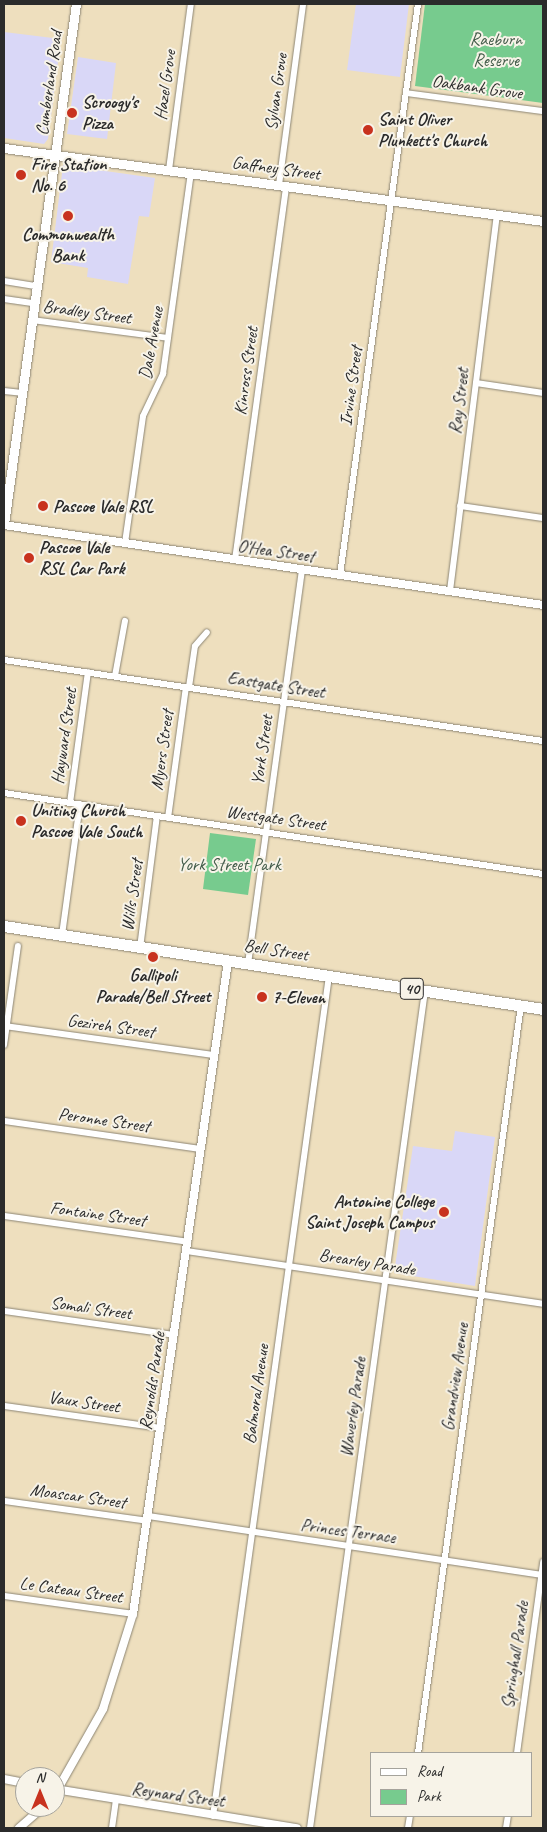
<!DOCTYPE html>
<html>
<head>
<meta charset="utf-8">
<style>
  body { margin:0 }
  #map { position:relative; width:547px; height:1832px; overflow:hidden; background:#eedfbe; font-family:Caveat,sans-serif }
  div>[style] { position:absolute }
  .built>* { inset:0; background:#d9d7f7 }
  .green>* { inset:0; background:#77cb8e }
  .roads { filter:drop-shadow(0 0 1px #8c8574) drop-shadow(0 0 1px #8c8574) }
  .minor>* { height:6px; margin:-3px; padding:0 3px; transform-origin:3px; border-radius:3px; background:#fff }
  .tertiary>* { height:8px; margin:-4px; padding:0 4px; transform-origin:4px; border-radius:4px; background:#fff }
  .secondary>* { height:9px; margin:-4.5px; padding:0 4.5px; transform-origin:4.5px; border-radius:4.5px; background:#fff }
  .trunk>* { height:11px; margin:-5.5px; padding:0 5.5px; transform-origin:5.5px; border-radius:5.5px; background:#fff }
  .dots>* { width:14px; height:14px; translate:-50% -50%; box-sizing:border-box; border:2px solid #f7f3e8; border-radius:50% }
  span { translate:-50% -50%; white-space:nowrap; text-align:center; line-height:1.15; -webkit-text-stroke:4px #f7f3e8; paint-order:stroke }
  .shield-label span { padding:1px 4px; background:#f7f3e8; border:1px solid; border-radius:4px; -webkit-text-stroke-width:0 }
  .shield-label { font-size:16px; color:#2b2b2b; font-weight:700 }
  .park-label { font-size:18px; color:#425b49 }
  .street-label { font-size:18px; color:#2b2b2b }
  .poi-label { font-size:18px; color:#2b2b2b; font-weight:700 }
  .left { translate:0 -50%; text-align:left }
  .right { translate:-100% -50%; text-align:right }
  .frame { position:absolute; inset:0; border:5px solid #2b2b2b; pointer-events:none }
  .legend { position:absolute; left:370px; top:1752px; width:162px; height:65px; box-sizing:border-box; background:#f7f3e8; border:1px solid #a5a39c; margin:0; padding:6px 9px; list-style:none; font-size:15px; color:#2b2b2b }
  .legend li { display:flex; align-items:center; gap:10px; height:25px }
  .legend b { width:25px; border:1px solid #a5a39c }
  .north { position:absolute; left:15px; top:1767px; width:50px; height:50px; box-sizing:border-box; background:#f7f3e8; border:1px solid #a5a39c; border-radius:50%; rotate:0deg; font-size:14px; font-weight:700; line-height:20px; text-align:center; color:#2b2b2b }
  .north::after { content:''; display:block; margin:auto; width:18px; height:22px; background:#c8321e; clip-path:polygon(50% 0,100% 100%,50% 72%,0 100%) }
</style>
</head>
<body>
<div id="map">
  <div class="built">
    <i style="clip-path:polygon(356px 4px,409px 4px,400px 77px,347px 70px)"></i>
    <i style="clip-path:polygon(4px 32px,61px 39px,48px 139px,44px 144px,4px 138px)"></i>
    <i style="clip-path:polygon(78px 57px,116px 63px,107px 139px,67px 134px)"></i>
    <i style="clip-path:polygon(63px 165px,155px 178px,149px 217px,139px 216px,128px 284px,87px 277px,88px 268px,51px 262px)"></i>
    <i style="clip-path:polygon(455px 1131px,495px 1137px,475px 1286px,394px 1273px,413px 1146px,452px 1151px)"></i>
  </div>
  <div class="green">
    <i style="clip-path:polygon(425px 4px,543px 4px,543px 103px,415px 86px)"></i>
    <i style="clip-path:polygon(210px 833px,256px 839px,248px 895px,203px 889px)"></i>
  </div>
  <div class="roads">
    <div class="minor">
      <i style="left:406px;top:93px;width:138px;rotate:7.5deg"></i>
      <i style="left:169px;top:170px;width:167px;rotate:-82.5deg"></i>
      <i style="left:279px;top:185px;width:183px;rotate:-82.4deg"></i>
      <i style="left:4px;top:281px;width:33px;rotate:9deg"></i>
      <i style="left:4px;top:299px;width:30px;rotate:8deg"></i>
      <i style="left:32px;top:320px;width:137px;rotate:7.5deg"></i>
      <i style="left:476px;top:383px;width:68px;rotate:8.5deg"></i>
      <i style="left:4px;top:391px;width:18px;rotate:6deg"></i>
      <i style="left:460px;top:506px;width:84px;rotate:8.2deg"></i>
      <i style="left:125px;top:543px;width:128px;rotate:-81.9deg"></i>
      <i style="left:143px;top:416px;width:47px;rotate:-64.5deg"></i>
      <i style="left:163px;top:374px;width:203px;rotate:-82.1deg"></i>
      <i style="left:235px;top:560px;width:377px;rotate:-82.2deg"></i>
      <i style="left:340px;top:575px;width:576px;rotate:-82.22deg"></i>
      <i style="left:450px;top:591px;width:379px;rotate:-82.9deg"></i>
      <i style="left:4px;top:660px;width:545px;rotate:8.55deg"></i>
      <i style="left:115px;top:676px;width:56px;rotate:-79.7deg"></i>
      <i style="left:189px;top:687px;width:41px;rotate:-81.7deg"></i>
      <i style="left:195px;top:646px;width:18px;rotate:-49deg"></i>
      <i style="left:4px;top:793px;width:545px;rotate:8.55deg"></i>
      <i style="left:70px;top:803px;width:132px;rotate:-82.2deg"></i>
      <i style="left:168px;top:818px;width:132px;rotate:-82.2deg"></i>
      <i style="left:62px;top:935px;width:132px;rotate:-82.2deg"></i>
      <i style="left:140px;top:948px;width:133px;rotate:-82.7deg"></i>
      <i style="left:248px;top:964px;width:399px;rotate:-82.2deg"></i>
      <i style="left:4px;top:1026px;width:212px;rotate:7.9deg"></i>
      <i style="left:4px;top:1045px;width:100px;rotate:-82deg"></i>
      <i style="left:4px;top:1121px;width:199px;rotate:8.1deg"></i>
      <i style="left:4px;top:1216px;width:186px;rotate:8deg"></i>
      <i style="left:186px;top:1251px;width:361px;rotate:8.4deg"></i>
      <i style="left:4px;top:1311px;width:172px;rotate:8deg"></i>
      <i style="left:4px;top:1406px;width:159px;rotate:8deg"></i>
      <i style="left:4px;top:1501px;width:145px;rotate:7.9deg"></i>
      <i style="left:148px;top:1516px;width:399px;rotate:8.5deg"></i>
      <i style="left:4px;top:1596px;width:130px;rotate:7.9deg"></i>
      <i style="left:418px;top:1753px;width:755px;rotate:-82.16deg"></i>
      <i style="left:517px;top:1753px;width:193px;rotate:-82.2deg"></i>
      <i style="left:213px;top:1816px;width:848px;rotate:-82.14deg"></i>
      <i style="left:112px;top:1828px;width:27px;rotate:-82deg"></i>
      <i style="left:310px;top:1828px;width:845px;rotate:-82.18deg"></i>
      <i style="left:408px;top:1828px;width:12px;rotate:-81deg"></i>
      <i style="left:506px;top:1828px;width:12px;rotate:-81deg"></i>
    </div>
    <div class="tertiary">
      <i style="left:4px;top:525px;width:545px;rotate:8.44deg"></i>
      <i style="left:4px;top:1779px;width:21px;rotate:11deg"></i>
      <i style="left:55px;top:1789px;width:245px;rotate:9.2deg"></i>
      <i style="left:55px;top:1794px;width:98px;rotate:-60.5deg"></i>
      <i style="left:103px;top:1709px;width:100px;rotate:-72.5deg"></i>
      <i style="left:133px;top:1614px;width:660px;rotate:-81.72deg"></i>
      <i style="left:19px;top:1828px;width:32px;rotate:-41deg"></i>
    </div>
    <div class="secondary">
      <i style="left:4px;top:148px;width:544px;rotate:7.71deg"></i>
      <i style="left:4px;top:524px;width:525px;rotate:-82.12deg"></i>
    </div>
    <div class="trunk">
      <i style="left:4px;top:926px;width:545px;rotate:8.75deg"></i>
    </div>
  </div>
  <div class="dots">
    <i style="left:72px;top:113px;background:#c8321e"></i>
    <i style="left:368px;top:130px;background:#c8321e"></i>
    <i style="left:21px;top:175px;background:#c8321e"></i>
    <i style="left:68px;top:216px;background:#c8321e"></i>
    <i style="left:43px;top:506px;background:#c8321e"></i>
    <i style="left:29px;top:558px;background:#c8321e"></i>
    <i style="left:21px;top:821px;background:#c8321e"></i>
    <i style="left:153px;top:957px;background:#c8321e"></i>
    <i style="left:262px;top:997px;background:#c8321e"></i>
    <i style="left:444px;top:1212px;background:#c8321e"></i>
  </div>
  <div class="shield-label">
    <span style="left:412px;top:989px">40</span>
  </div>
  <div class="park-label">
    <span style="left:496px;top:50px">Raeburn<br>Reserve</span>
    <span style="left:229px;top:864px">York Street Park</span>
  </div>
  <div class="street-label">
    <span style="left:49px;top:83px;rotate:-82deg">Cumberland Road</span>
    <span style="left:165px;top:85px;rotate:-82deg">Hazel Grove</span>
    <span style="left:477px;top:87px;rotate:8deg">Oakbank Grove</span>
    <span style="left:276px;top:92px;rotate:-82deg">Sylvan Grove</span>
    <span style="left:276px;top:168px;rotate:8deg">Gaffney Street</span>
    <span style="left:87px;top:312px;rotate:8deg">Bradley Street</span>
    <span style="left:151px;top:343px;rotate:-80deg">Dale Avenue</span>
    <span style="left:246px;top:371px;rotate:-82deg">Kinross Street</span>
    <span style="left:351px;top:386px;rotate:-82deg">Irvine Street</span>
    <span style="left:459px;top:401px;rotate:-83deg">Ray Street</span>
    <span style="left:276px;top:551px;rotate:8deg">O'Hea Street</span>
    <span style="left:276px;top:685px;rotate:9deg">Eastgate Street</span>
    <span style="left:64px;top:736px;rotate:-82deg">Hayward Street</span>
    <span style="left:162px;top:750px;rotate:-82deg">Myers Street</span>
    <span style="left:262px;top:750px;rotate:-82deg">York Street</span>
    <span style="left:276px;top:818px;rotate:8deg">Westgate Street</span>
    <span style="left:132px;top:895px;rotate:-82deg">Wills Street</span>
    <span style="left:276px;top:950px;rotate:9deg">Bell Street</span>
    <span style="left:111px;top:1026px;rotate:8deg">Gezireh Street</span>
    <span style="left:104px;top:1120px;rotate:8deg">Peronne Street</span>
    <span style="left:98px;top:1214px;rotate:8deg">Fontaine Street</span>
    <span style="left:367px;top:1262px;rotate:9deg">Brearley Parade</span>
    <span style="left:91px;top:1308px;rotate:8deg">Somali Street</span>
    <span style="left:455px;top:1377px;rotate:-82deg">Grandview Avenue</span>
    <span style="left:152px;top:1381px;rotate:-82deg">Reynolds Parade</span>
    <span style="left:256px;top:1394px;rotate:-82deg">Balmoral Avenue</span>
    <span style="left:84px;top:1402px;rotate:8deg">Vaux Street</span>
    <span style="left:353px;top:1407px;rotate:-82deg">Waverley Parade</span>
    <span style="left:78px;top:1496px;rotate:8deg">Moascar Street</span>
    <span style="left:348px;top:1531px;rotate:8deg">Princes Terrace</span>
    <span style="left:71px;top:1590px;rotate:8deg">Le Cateau Street</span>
    <span style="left:515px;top:1655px;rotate:-82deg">Springhall Parade</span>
    <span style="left:178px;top:1795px;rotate:8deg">Reynard Street</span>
  </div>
  <div class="poi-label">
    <span class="left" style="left:82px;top:113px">Scroogy's<br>Pizza</span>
    <span class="left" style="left:378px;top:130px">Saint Oliver<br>Plunkett's Church</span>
    <span class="left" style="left:31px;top:175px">Fire Station<br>No. 6</span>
    <span style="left:68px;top:245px">Commonwealth<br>Bank</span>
    <span class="left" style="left:53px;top:506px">Pascoe Vale RSL</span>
    <span class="left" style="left:39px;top:558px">Pascoe Vale<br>RSL Car Park</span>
    <span class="left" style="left:31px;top:821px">Uniting Church<br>Pascoe Vale South</span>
    <span style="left:153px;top:986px">Gallipoli<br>Parade/Bell Street</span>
    <span class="left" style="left:272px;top:997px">7-Eleven</span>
    <span class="right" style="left:434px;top:1212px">Antonine College<br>Saint Joseph Campus</span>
  </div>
  <div class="frame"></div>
  <ul class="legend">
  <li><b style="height:6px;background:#fff"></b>Road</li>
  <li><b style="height:14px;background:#77cb8e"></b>Park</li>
  </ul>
  <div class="north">N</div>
</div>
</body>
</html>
